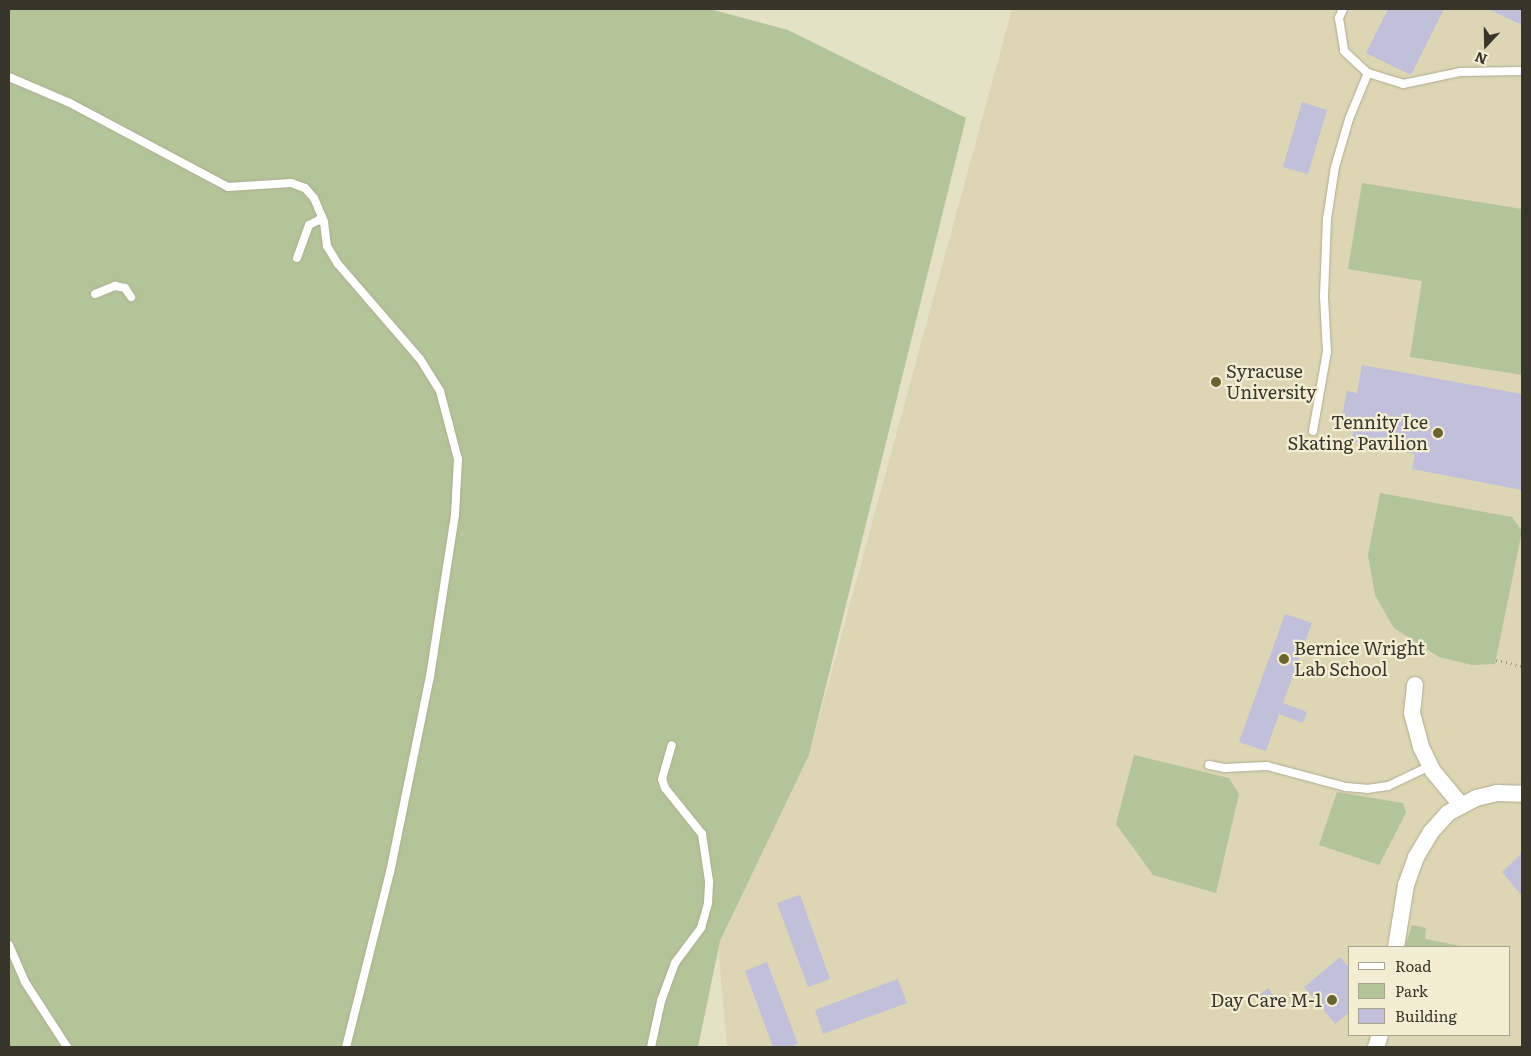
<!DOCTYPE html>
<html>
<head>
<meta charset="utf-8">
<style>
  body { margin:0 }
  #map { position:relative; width:1531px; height:1056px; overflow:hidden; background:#e5e1c6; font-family:Literata,serif }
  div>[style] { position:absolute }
  .built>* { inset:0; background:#dcd6b4 }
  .green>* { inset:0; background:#b4c499 }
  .building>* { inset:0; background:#c1bfd9 }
  .path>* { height:2.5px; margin-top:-1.25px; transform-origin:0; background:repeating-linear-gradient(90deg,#999682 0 1px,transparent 0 5px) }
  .roads { filter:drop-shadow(0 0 1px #afab92) drop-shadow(0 0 1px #afab92) }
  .lane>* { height:8px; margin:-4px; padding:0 4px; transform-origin:4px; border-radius:4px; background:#fff }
  .street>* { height:16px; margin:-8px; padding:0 8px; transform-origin:8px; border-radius:8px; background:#fff }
  .dots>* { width:14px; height:14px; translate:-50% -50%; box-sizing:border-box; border:2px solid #f3eed3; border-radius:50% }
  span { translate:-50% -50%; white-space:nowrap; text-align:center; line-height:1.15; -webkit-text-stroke:4.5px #f3eed3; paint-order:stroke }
  .poi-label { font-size:18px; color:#38362b }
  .left { translate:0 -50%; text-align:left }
  .right { translate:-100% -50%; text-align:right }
  .frame { position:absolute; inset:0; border:10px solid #38362b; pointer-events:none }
  .legend { position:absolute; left:1348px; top:946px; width:162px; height:90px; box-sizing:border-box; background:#f3eed3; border:1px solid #a8a490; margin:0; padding:6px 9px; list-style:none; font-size:15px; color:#38362b }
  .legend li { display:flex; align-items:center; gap:10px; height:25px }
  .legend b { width:25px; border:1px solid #a8a490 }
  .north { position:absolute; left:1461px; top:20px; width:50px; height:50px; -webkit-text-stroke:4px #f3eed3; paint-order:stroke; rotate:201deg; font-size:14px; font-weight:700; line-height:20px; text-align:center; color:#38362b }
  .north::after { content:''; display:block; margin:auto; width:18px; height:22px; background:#38362b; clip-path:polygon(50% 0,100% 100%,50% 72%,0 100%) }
</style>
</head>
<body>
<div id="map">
  <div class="built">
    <i style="clip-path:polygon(evenodd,1012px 9px,1522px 9px,1522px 1047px,727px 1047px,718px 945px,809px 755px,1012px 9px,1350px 947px,1510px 947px,1510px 1035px,1350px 1035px,1350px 947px)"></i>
  </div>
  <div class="green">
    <i style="clip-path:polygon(9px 9px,710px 9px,788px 30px,966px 118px,809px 755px,720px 941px,698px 1047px,9px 1047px)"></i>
    <i style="clip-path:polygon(1362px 183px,1522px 209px,1522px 375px,1410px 357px,1422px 281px,1348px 269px)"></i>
    <i style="clip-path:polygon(1380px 493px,1512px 517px,1522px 531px,1495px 664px,1472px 665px,1439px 657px,1394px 628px,1375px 595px,1368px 555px)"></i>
    <i style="clip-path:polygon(1134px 755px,1229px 778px,1239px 794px,1216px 893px,1153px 875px,1116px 824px)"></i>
    <i style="clip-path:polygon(1337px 792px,1403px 803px,1406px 813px,1379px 865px,1319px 845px)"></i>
    <i style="clip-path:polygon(1412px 925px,1426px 928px,1425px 939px,1466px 947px,1405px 947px)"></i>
  </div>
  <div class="building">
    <i style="clip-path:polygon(1388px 9px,1444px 9px,1411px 75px,1366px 53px)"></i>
    <i style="clip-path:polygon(1488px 9px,1522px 9px,1522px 25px)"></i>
    <i style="clip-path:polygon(1302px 102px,1327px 110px,1308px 174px,1283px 167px)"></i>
    <i style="clip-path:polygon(1362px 365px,1522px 394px,1522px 490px,1412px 469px,1415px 454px,1351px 442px,1355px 423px,1341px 421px,1347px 391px,1357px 393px)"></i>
    <i style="clip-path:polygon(1285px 614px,1312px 623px,1283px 703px,1307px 712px,1303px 723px,1279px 714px,1266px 751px,1239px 742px)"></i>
    <i style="clip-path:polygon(1522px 853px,1522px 896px,1502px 872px)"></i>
    <i style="clip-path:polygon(800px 895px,830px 979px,808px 987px,777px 903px)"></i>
    <i style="clip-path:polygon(1340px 957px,1350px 969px,1350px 1012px,1335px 1024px,1304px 987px)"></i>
    <i style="clip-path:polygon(767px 962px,798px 1044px,789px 1047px,773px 1047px,745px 971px)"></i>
    <i style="clip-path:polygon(898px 979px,907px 1003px,823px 1034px,815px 1010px)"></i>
    <i style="clip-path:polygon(1268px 988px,1275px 997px,1263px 1006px,1256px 998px)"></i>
  </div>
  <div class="path">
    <i style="left:1496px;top:660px;width:27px;rotate:13deg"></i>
  </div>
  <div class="roads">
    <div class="lane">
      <i style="left:1343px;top:9px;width:10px;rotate:114deg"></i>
      <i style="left:1339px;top:18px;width:33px;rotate:81deg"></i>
      <i style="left:1344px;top:51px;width:33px;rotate:43deg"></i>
      <i style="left:1368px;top:73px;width:37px;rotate:17deg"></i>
      <i style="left:1403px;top:84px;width:58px;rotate:-11.9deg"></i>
      <i style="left:1460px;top:72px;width:62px;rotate:-0.9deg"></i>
      <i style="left:9px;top:77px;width:66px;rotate:23.1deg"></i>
      <i style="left:70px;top:103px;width:179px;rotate:28deg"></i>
      <i style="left:228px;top:187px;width:63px;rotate:-3.6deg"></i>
      <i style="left:291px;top:183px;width:15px;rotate:20deg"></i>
      <i style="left:305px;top:188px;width:13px;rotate:48deg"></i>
      <i style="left:314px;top:198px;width:26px;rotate:67deg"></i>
      <i style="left:297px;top:258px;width:35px;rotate:-70deg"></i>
      <i style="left:309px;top:225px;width:11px;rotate:-27deg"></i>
      <i style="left:319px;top:220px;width:5px;rotate:22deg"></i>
      <i style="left:324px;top:222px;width:24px;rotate:83deg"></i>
      <i style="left:327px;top:246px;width:21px;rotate:59deg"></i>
      <i style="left:338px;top:264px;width:125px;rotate:49.2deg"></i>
      <i style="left:420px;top:359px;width:38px;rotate:58deg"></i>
      <i style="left:440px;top:391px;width:70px;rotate:75.2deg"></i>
      <i style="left:458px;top:459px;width:56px;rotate:93.1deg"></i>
      <i style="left:455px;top:515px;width:163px;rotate:98.8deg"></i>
      <i style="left:430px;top:676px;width:200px;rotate:101.5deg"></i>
      <i style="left:390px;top:872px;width:180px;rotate:104.1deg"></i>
      <i style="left:95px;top:294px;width:22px;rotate:-22deg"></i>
      <i style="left:115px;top:286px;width:10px;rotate:11deg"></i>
      <i style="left:125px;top:288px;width:11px;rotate:56deg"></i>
      <i style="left:1313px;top:431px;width:80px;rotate:-80deg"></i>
      <i style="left:1327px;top:352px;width:56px;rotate:-93.1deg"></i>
      <i style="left:1324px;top:296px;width:77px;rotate:-87.8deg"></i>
      <i style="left:1327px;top:219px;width:53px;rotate:-81.3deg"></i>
      <i style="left:1335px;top:167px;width:50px;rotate:-73.7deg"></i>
      <i style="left:1349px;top:119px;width:50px;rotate:-67.6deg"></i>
      <i style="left:1209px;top:765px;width:15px;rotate:11deg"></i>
      <i style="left:1224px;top:768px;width:43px;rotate:-2.7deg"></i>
      <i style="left:1267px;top:766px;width:82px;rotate:14.9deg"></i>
      <i style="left:1346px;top:787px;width:21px;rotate:5deg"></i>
      <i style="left:1367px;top:789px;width:21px;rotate:-8deg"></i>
      <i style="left:1388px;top:786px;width:47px;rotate:-25.5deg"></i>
      <i style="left:9px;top:945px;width:40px;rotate:66.6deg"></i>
      <i style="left:25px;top:982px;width:77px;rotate:57.1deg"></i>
      <i style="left:651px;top:1047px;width:47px;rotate:-77.7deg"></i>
      <i style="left:661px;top:1001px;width:40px;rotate:-69.8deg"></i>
      <i style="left:675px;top:963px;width:44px;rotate:-53.4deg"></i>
      <i style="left:701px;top:928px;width:26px;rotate:-74deg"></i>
      <i style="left:708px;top:903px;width:22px;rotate:-87deg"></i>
      <i style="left:709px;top:881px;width:48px;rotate:-98.5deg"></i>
      <i style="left:702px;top:834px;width:59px;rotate:-128.8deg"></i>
      <i style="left:665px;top:788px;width:9px;rotate:-108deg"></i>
      <i style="left:662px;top:779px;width:35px;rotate:-74deg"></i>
    </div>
    <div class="street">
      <i style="left:1415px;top:685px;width:28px;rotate:96deg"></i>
      <i style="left:1412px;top:713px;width:35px;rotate:75deg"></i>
      <i style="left:1421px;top:747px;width:25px;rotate:64deg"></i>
      <i style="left:1432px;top:770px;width:45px;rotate:50.4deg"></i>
      <i style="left:1396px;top:947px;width:63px;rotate:-80.8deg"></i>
      <i style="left:1406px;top:885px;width:30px;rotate:-70deg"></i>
      <i style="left:1416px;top:857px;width:29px;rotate:-59deg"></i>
      <i style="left:1431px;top:832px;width:25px;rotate:-48deg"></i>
      <i style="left:1448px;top:813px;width:32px;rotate:-28deg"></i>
      <i style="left:1476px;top:798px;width:23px;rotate:-13deg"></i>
      <i style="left:1498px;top:793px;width:24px;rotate:2deg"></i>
      <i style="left:1376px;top:1047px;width:13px;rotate:-72deg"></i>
    </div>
  </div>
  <div class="dots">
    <i style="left:1216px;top:382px;background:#696430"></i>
    <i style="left:1438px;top:433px;background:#696430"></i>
    <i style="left:1284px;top:659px;background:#696430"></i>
    <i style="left:1332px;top:1000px;background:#696430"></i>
  </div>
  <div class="poi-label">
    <span class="left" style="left:1226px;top:382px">Syracuse<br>University</span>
    <span class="right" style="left:1428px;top:433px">Tennity Ice<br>Skating Pavilion</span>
    <span class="left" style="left:1294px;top:659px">Bernice Wright<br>Lab School</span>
    <span class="right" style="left:1322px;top:1000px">Day Care M-1</span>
  </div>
  <div class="frame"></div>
  <ul class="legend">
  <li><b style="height:6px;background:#fff"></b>Road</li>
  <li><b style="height:14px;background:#b4c499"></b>Park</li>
  <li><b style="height:14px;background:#c1bfd9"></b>Building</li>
  </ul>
  <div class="north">N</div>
</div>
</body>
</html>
